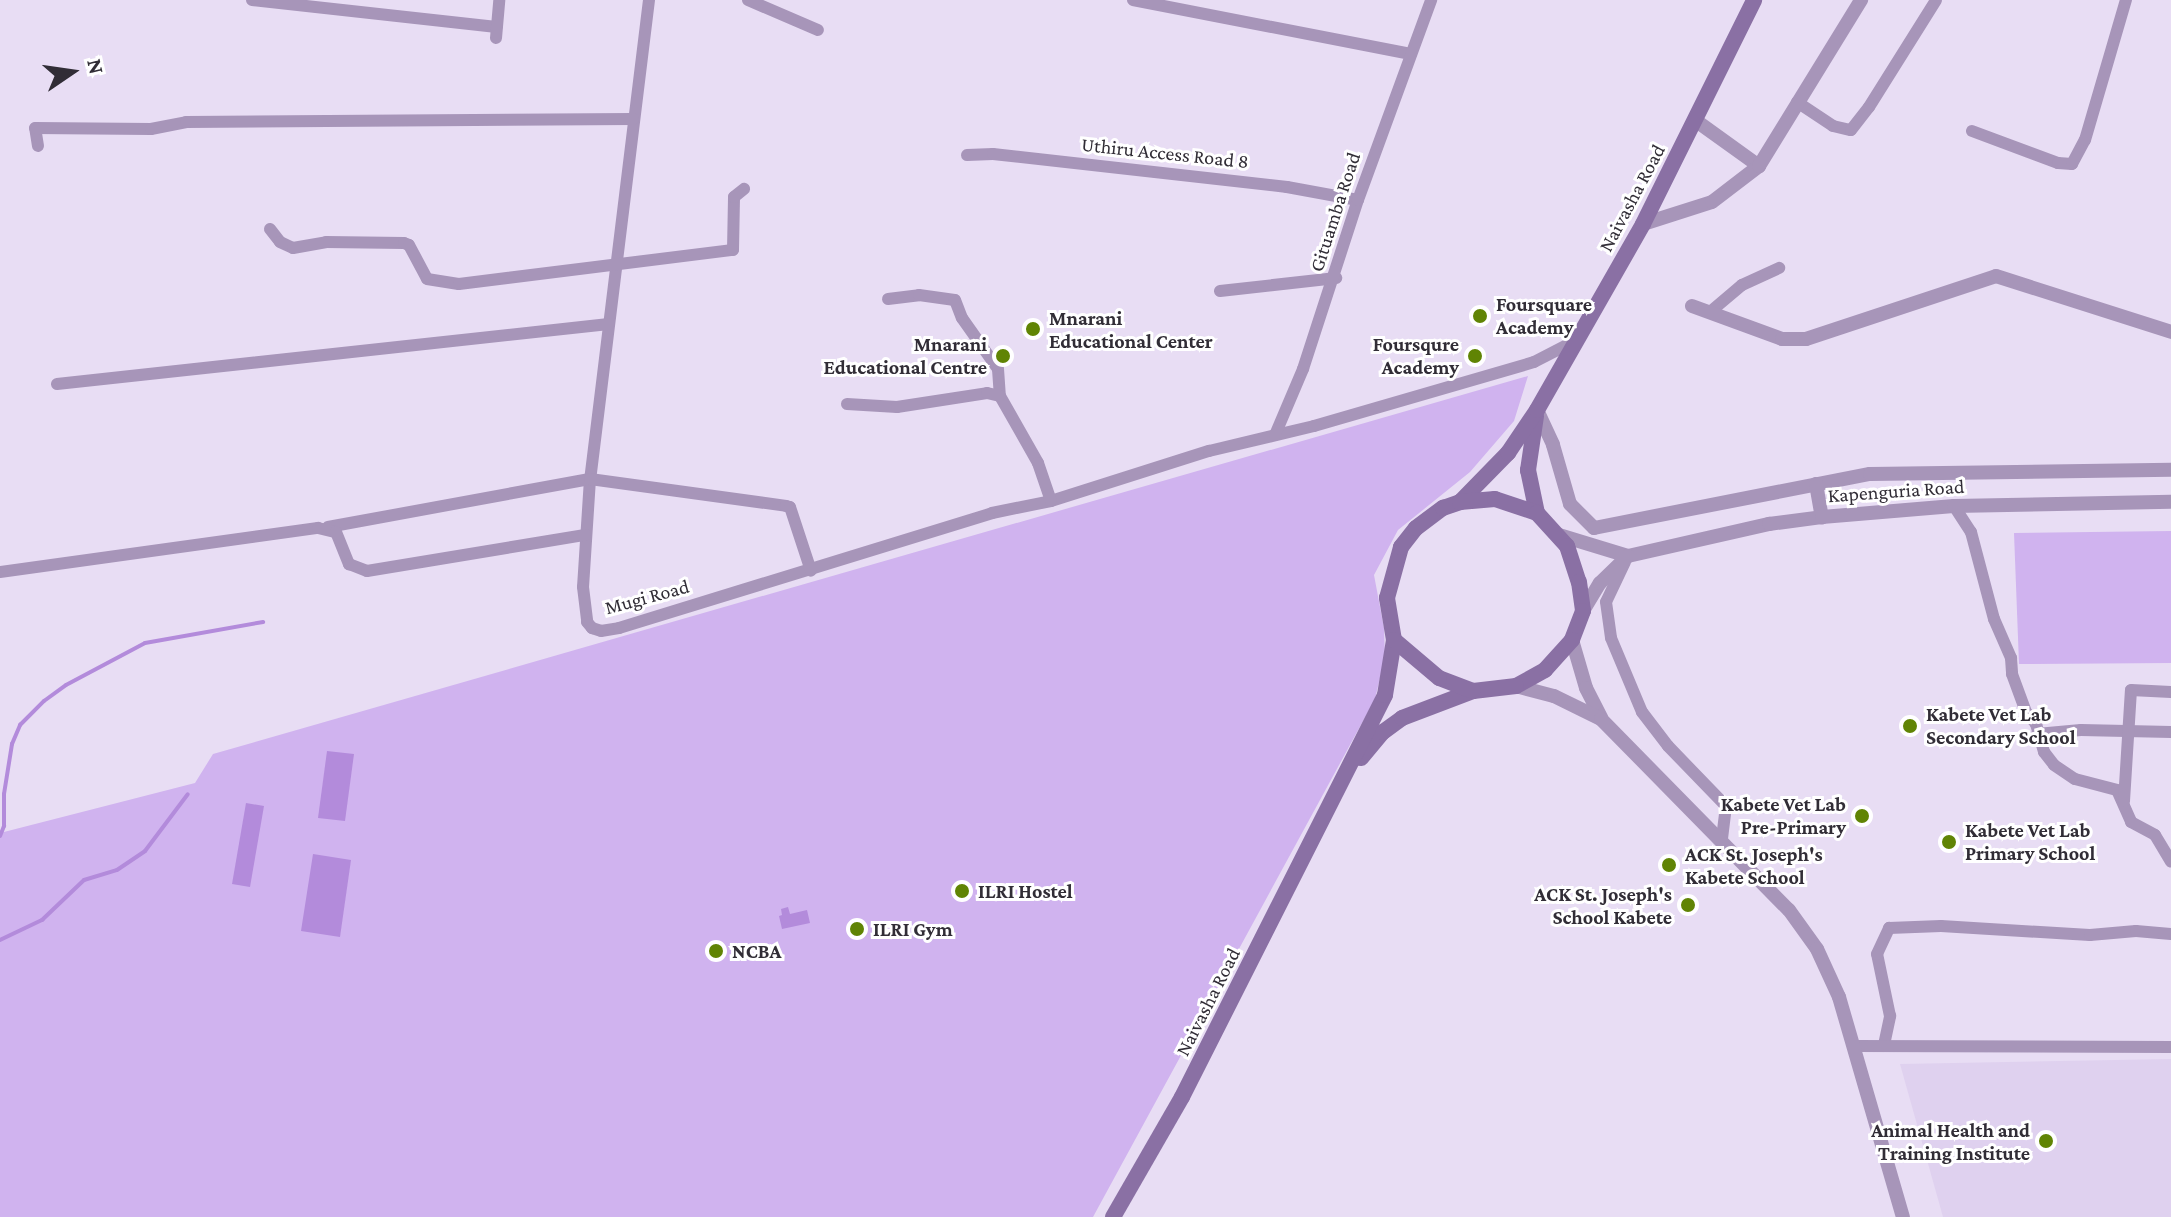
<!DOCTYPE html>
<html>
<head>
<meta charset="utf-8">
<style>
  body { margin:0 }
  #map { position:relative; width:2171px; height:1217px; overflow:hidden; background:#e8ddf4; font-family:"Crimson Pro",serif }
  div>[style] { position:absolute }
  .built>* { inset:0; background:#dfd1ef }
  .green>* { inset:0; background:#d0b3ef }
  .water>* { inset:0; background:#b38bdb }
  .stream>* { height:4px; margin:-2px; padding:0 2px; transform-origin:2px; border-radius:2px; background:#b38bdb }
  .minor>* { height:12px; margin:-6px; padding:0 6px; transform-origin:6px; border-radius:6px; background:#a795b9 }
  .tertiary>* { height:14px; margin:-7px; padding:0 7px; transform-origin:7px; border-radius:7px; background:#a795b9 }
  .secondary>* { height:16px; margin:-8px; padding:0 8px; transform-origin:8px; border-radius:8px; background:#8a70a4 }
  .dots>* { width:22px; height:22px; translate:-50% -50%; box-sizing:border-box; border:4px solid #fff; border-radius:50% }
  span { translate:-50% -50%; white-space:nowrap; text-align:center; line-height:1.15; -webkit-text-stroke:6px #fff; paint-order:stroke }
  .street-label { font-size:20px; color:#312d36 }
  .poi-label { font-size:20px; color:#312d36; font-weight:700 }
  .left { translate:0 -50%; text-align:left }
  .right { translate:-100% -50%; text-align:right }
  .north { position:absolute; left:32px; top:32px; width:80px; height:80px; -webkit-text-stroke:6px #fff; paint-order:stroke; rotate:77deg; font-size:22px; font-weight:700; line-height:32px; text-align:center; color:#312d36 }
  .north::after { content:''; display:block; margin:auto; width:28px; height:36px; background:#312d36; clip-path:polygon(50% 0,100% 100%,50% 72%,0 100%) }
</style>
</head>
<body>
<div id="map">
  <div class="built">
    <i style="clip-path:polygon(2171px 1059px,2171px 1217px,1943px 1217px,1900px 1064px)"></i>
  </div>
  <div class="green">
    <i style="clip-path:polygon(1528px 376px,1514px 421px,1470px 472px,1398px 530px,1374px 575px,1384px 628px,1385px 657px,1375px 699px,1093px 1217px,0 1217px,0 833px,195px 783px,213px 754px)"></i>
    <i style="clip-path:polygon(2171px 531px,2171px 663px,2019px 664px,2014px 533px)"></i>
  </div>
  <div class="water">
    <i style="clip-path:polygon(327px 751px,354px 754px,345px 821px,318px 818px)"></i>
    <i style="clip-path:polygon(246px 803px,264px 806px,250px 887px,232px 884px)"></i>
    <i style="clip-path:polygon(313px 854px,351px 860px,340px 937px,301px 931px)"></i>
    <i style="clip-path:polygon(788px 907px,790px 914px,807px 910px,810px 923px,782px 929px,779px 916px,782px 915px,781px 909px)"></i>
  </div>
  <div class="stream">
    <i style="left:0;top:836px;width:11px;rotate:-68deg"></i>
    <i style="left:4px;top:826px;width:32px;rotate:-90deg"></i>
    <i style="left:4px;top:794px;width:51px;rotate:-80.9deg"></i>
    <i style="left:12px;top:744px;width:21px;rotate:-67deg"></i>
    <i style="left:20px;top:725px;width:34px;rotate:-45deg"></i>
    <i style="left:44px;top:701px;width:27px;rotate:-36deg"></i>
    <i style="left:66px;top:685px;width:89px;rotate:-28deg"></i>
    <i style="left:145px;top:643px;width:120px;rotate:-10.1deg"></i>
    <i style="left:0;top:940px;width:47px;rotate:-25.5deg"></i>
    <i style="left:42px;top:920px;width:58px;rotate:-43.6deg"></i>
    <i style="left:84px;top:880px;width:34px;rotate:-17deg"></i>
    <i style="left:117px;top:870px;width:34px;rotate:-34deg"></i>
    <i style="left:145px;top:851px;width:71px;rotate:-53deg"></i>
  </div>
  <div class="minor">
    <i style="left:252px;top:0;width:246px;rotate:6.3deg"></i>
    <i style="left:649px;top:0;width:483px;rotate:97deg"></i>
    <i style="left:590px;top:479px;width:108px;rotate:93.7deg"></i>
    <i style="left:583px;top:587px;width:35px;rotate:83deg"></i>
    <i style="left:587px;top:622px;width:8px;rotate:50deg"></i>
    <i style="left:592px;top:628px;width:9px;rotate:18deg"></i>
    <i style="left:601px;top:631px;width:18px;rotate:-9deg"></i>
    <i style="left:619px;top:628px;width:390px;rotate:-17.1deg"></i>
    <i style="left:992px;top:513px;width:60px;rotate:-11.5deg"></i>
    <i style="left:1051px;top:501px;width:166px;rotate:-17.6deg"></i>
    <i style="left:1209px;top:451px;width:108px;rotate:-13.4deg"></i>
    <i style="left:1314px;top:426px;width:229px;rotate:-16.2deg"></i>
    <i style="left:1534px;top:362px;width:44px;rotate:-27.1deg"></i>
    <i style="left:748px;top:0;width:76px;rotate:23.2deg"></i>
    <i style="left:1133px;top:0;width:283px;rotate:11deg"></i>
    <i style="left:496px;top:38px;width:38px;rotate:-85deg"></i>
    <i style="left:1797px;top:102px;width:43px;rotate:33.7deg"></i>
    <i style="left:1833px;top:126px;width:18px;rotate:13deg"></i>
    <i style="left:1851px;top:130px;width:29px;rotate:-52deg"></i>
    <i style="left:1869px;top:107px;width:126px;rotate:-57.9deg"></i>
    <i style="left:1972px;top:131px;width:92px;rotate:20.4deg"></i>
    <i style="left:2058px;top:163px;width:14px;rotate:4deg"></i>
    <i style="left:2072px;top:164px;width:27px;rotate:-62deg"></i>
    <i style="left:2085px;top:140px;width:146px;rotate:-73.7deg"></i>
    <i style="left:38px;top:146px;width:18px;rotate:-99deg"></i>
    <i style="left:35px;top:128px;width:116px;rotate:0.5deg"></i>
    <i style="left:151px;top:129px;width:36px;rotate:-11deg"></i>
    <i style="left:186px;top:122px;width:447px;rotate:-0.4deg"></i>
    <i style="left:967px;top:155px;width:26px;rotate:-2deg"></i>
    <i style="left:993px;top:154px;width:296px;rotate:6.4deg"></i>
    <i style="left:1287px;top:187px;width:72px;rotate:10.4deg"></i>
    <i style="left:270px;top:229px;width:16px;rotate:52deg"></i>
    <i style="left:280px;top:242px;width:14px;rotate:25deg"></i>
    <i style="left:293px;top:248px;width:34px;rotate:-10deg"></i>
    <i style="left:326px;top:242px;width:78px;rotate:0.7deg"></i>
    <i style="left:404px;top:243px;width:5px;rotate:22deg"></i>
    <i style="left:409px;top:245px;width:38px;rotate:62deg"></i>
    <i style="left:427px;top:279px;width:32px;rotate:9deg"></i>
    <i style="left:459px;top:284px;width:276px;rotate:-7.1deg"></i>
    <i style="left:733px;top:250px;width:53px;rotate:-88.9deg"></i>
    <i style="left:734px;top:197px;width:13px;rotate:-39deg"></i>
    <i style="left:1220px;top:291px;width:117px;rotate:-6.4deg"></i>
    <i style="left:888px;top:299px;width:31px;rotate:-7deg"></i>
    <i style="left:919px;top:295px;width:36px;rotate:8deg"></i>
    <i style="left:955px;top:300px;width:19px;rotate:69deg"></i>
    <i style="left:962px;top:318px;width:62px;rotate:54.8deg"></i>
    <i style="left:998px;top:369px;width:27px;rotate:86deg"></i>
    <i style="left:1000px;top:396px;width:77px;rotate:60.4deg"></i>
    <i style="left:1038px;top:463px;width:40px;rotate:71.1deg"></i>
    <i style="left:1710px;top:312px;width:42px;rotate:-40.2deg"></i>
    <i style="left:1742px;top:285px;width:41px;rotate:-24.7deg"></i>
    <i style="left:57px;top:384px;width:555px;rotate:-6.2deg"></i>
    <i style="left:847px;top:404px;width:50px;rotate:3.4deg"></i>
    <i style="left:897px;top:407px;width:91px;rotate:-8.8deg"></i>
    <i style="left:987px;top:393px;width:13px;rotate:13deg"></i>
    <i style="left:1275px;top:435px;width:72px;rotate:-67deg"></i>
    <i style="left:1303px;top:369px;width:178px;rotate:-72deg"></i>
    <i style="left:1358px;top:200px;width:213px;rotate:-69.9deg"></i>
    <i style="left:1954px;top:506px;width:31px;rotate:57deg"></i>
    <i style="left:1971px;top:532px;width:90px;rotate:75.2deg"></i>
    <i style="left:1994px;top:619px;width:43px;rotate:66.4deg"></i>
    <i style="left:2011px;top:658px;width:16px;rotate:86deg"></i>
    <i style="left:2012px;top:674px;width:40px;rotate:69.8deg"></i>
    <i style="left:2026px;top:712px;width:16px;rotate:50deg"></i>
    <i style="left:2036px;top:724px;width:29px;rotate:74deg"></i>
    <i style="left:2044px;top:752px;width:16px;rotate:52deg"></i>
    <i style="left:2054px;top:765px;width:25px;rotate:34deg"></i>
    <i style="left:2075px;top:779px;width:43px;rotate:14.7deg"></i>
    <i style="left:2117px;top:790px;width:35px;rotate:66deg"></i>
    <i style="left:2131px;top:822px;width:27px;rotate:28deg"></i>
    <i style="left:2155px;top:835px;width:31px;rotate:59deg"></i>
    <i style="left:328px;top:527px;width:266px;rotate:-10.4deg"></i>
    <i style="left:590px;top:479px;width:198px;rotate:7.8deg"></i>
    <i style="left:786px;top:506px;width:4px;rotate:14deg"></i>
    <i style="left:790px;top:507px;width:67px;rotate:71.8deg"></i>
    <i style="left:1625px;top:562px;width:44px;rotate:115.4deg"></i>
    <i style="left:1606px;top:602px;width:36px;rotate:82deg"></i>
    <i style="left:1611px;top:638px;width:80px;rotate:67.3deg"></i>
    <i style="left:1642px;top:712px;width:43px;rotate:52.6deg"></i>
    <i style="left:1668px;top:746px;width:83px;rotate:46deg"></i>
    <i style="left:1726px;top:806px;width:33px;rotate:97deg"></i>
    <i style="left:0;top:572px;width:321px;rotate:-7.9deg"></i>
    <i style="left:318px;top:528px;width:18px;rotate:13deg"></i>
    <i style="left:336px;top:532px;width:35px;rotate:68deg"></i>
    <i style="left:349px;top:564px;width:19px;rotate:21deg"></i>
    <i style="left:367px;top:571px;width:221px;rotate:-9.4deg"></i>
    <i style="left:2037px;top:734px;width:44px;rotate:-5.2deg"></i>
    <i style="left:2081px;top:730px;width:90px;rotate:1.3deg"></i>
    <i style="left:2124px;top:801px;width:111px;rotate:-86.4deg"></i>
    <i style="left:2131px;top:690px;width:40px;rotate:2.9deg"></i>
    <i style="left:1884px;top:1045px;width:30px;rotate:-78deg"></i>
    <i style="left:1890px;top:1016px;width:63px;rotate:-101.8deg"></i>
    <i style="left:1877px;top:954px;width:29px;rotate:-65deg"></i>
    <i style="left:1889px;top:928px;width:52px;rotate:-2.2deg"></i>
    <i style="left:1941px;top:926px;width:149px;rotate:3.5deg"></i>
    <i style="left:2090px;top:935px;width:46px;rotate:-5deg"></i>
    <i style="left:2136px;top:931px;width:35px;rotate:5deg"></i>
    <i style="left:1855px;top:1046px;width:316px;rotate:0.2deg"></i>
  </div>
  <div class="tertiary">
    <i style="left:1695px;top:120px;width:79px;rotate:35.7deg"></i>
    <i style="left:1643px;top:224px;width:72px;rotate:-17.7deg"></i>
    <i style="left:1712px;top:202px;width:59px;rotate:-37.5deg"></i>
    <i style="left:1759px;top:166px;width:195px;rotate:-58.4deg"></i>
    <i style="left:1692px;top:306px;width:96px;rotate:20.1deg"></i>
    <i style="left:1782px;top:339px;width:24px"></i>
    <i style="left:1806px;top:339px;width:200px;rotate:-18.3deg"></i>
    <i style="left:1996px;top:276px;width:184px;rotate:17.7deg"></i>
    <i style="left:1537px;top:410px;width:38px;rotate:65deg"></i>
    <i style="left:1553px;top:445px;width:61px;rotate:73.9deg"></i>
    <i style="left:1570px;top:504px;width:34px;rotate:45deg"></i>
    <i style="left:1594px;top:528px;width:281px;rotate:-11.1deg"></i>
    <i style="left:1870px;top:474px;width:301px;rotate:-0.8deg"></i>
    <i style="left:1816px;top:484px;width:34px;rotate:80deg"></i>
    <i style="left:1559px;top:535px;width:72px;rotate:16.9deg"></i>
    <i style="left:1628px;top:556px;width:145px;rotate:-12.8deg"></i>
    <i style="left:1769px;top:524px;width:53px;rotate:-7.5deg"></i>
    <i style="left:1822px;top:517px;width:132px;rotate:-4.8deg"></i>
    <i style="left:1954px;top:506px;width:217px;rotate:-1.1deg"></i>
    <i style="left:1583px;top:611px;width:33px;rotate:-59deg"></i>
    <i style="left:1600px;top:583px;width:39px;rotate:-44deg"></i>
    <i style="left:1572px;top:640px;width:50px;rotate:73.7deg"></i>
    <i style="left:1586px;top:688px;width:34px;rotate:63deg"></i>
    <i style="left:1516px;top:686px;width:39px;rotate:15deg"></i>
    <i style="left:1554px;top:696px;width:52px;rotate:26.1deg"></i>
    <i style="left:1601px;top:719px;width:268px;rotate:45.5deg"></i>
    <i style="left:1789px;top:910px;width:48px;rotate:54.3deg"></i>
    <i style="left:1817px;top:949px;width:53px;rotate:65.4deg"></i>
    <i style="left:1839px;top:997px;width:229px;rotate:73.8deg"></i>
  </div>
  <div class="secondary">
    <i style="left:1536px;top:416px;width:55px;rotate:98.4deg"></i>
    <i style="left:1528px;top:470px;width:44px;rotate:78.2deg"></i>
    <i style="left:1460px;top:502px;width:69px;rotate:-45.6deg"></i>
    <i style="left:1508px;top:453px;width:52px;rotate:-56deg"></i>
    <i style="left:1537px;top:410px;width:214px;rotate:-60.3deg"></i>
    <i style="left:1643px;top:224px;width:250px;rotate:-63.6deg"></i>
    <i style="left:1361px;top:758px;width:34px;rotate:-50deg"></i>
    <i style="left:1383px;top:732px;width:24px;rotate:-36deg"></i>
    <i style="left:1402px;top:718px;width:76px;rotate:-20.8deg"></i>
    <i style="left:1113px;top:1217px;width:138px;rotate:-60.1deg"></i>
    <i style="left:1182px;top:1097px;width:450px;rotate:-63.2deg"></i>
    <i style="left:1385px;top:695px;width:56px;rotate:-80.7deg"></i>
    <i style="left:1394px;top:640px;width:43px;rotate:-99.5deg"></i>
    <i style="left:1387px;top:598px;width:53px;rotate:-74.6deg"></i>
    <i style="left:1401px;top:547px;width:24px;rotate:-52deg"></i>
    <i style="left:1416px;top:528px;width:34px;rotate:-37deg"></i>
    <i style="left:1443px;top:508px;width:18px;rotate:-19deg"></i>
    <i style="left:1460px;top:502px;width:35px;rotate:-5deg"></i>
    <i style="left:1495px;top:499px;width:44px;rotate:18.4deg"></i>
    <i style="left:1537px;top:513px;width:45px;rotate:47.7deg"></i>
    <i style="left:1567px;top:546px;width:38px;rotate:72deg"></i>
    <i style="left:1579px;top:582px;width:29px;rotate:82deg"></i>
    <i style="left:1583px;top:611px;width:31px;rotate:111deg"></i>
    <i style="left:1572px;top:640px;width:40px;rotate:132deg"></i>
    <i style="left:1545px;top:670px;width:33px;rotate:151deg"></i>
    <i style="left:1516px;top:686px;width:43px;rotate:173.4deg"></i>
    <i style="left:1473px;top:691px;width:36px;rotate:-159deg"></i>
    <i style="left:1439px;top:678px;width:59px;rotate:-139.8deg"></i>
  </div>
  <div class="dots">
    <i style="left:1480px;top:316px;background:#608404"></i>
    <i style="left:1033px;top:329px;background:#608404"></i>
    <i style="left:1003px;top:356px;background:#608404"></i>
    <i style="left:1475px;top:356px;background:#608404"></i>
    <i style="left:1910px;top:726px;background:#608404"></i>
    <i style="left:1862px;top:816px;background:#608404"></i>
    <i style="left:1949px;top:842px;background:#608404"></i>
    <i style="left:1669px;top:865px;background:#608404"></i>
    <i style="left:962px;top:891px;background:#608404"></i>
    <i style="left:1688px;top:905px;background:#608404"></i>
    <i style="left:857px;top:929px;background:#608404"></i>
    <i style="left:716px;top:951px;background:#608404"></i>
    <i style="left:2046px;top:1141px;background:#608404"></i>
  </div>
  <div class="street-label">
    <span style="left:1165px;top:153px;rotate:6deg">Uthiru Access Road 8</span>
    <span style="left:1632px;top:198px;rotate:-62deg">Naivasha Road</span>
    <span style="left:1335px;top:212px;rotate:-72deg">Gituamba Road</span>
    <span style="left:1896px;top:491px;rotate:-4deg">Kapenguria Road</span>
    <span style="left:647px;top:597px;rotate:-15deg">Mugi Road</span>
    <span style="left:1208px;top:1002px;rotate:-63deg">Naivasha Road</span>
  </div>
  <div class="poi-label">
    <span class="left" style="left:1496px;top:316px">Foursquare<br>Academy</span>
    <span class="left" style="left:1049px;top:330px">Mnarani<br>Educational Center</span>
    <span class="right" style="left:987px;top:356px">Mnarani<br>Educational Centre</span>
    <span class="right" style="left:1459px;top:356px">Foursqure<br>Academy</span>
    <span class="left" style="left:1926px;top:726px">Kabete Vet Lab<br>Secondary School</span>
    <span class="right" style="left:1846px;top:816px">Kabete Vet Lab<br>Pre-Primary</span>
    <span class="left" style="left:1965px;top:842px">Kabete Vet Lab<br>Primary School</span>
    <span class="left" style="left:1685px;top:866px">ACK St. Joseph's<br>Kabete School</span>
    <span class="left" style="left:978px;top:891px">ILRI Hostel</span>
    <span class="right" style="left:1672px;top:906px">ACK St. Joseph's<br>School Kabete</span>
    <span class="left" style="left:873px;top:929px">ILRI Gym</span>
    <span class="left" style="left:732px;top:951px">NCBA</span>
    <span class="right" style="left:2030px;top:1142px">Animal Health and<br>Training Institute</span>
  </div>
  <div class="north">N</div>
</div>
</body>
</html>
